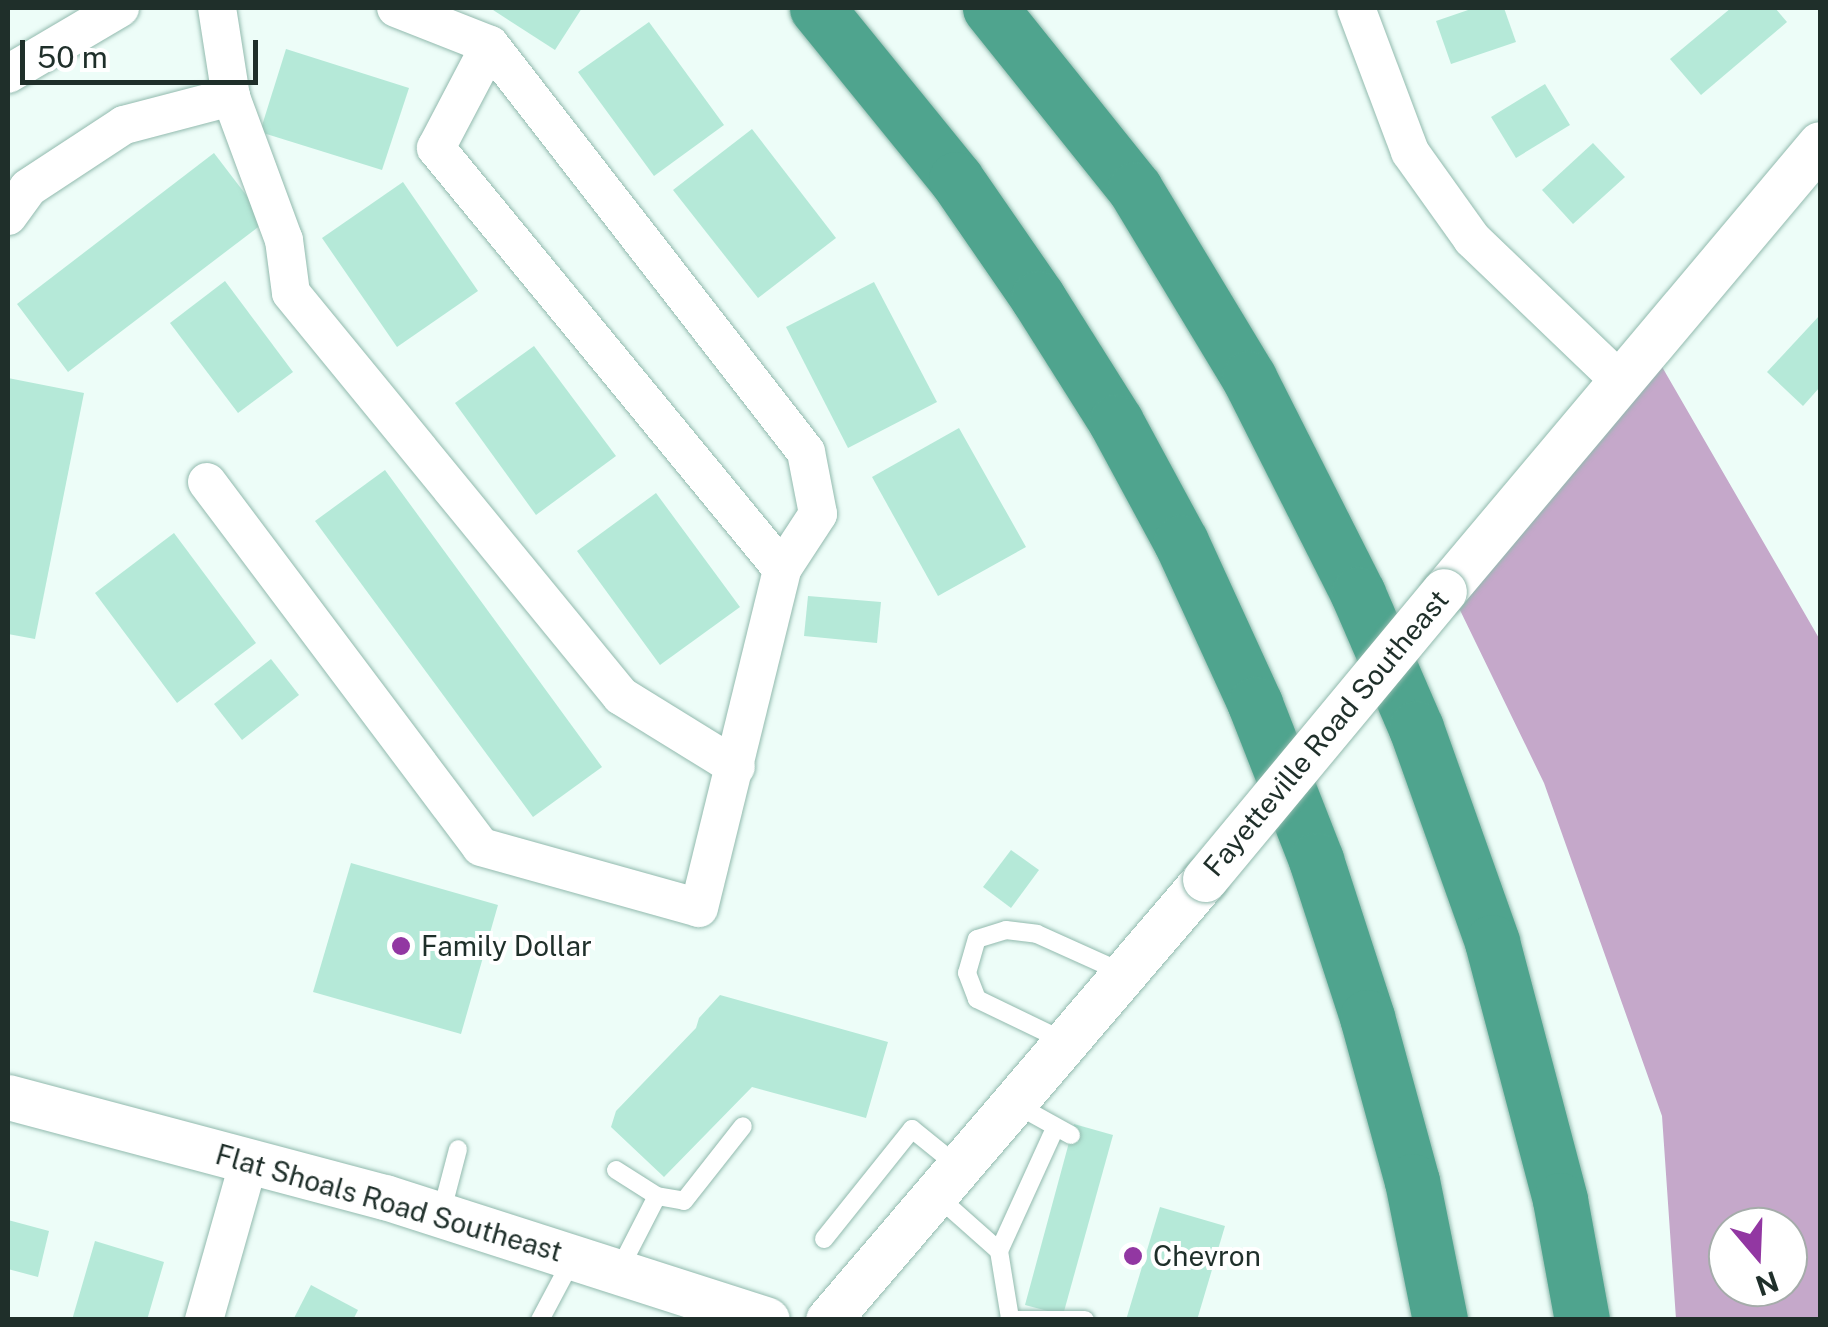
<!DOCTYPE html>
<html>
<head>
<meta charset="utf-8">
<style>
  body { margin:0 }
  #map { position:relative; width:1828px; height:1327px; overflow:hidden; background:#edfdf8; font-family:"Public Sans",sans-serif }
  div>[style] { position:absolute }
  .forest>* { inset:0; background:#c5a8ca }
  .building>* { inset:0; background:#b5e9d8 }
  .roads { filter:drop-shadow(0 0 2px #92baae) drop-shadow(0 0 2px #92baae) }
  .service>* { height:18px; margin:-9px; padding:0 9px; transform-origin:9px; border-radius:9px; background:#fff }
  .minor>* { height:38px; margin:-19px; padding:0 19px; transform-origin:19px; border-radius:19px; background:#fff }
  .tertiary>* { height:45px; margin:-22.5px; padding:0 22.5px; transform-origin:22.5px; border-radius:22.5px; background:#fff }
  .motorway>* { height:55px; margin:-27.5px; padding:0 27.5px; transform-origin:27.5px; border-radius:27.5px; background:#4fa48e }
  .bridges { filter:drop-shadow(0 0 2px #92baae) drop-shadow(0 0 2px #92baae) }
  .tertiary-bridge>* { height:45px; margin:-22.5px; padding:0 22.5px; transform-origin:22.5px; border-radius:22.5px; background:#fff }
  .dots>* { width:28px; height:28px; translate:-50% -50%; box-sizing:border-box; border:5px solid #fff; border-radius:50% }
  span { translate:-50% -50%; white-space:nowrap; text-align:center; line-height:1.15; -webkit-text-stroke:8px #fff; paint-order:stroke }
  .street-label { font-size:28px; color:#1f2f2a }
  .poi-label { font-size:28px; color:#1f2f2a }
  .left { translate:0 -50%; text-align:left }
  .frame { position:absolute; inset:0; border:10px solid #1f2f2a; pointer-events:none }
  .north { position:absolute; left:1708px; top:1207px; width:100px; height:100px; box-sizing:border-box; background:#fff; border:2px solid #a5acaa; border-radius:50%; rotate:161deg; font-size:28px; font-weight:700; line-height:40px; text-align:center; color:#1f2f2a }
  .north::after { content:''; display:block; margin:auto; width:35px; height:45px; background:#9237a2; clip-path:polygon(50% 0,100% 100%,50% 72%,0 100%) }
  .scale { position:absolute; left:20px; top:40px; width:238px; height:45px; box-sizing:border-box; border:5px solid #1f2f2a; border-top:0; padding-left:12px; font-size:30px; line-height:35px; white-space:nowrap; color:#1f2f2a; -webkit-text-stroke:8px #fff; paint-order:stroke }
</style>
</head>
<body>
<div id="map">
  <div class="forest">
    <i style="clip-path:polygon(evenodd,1650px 346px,1820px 640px,1820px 1319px,1676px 1319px,1662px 1116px,1544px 783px,1440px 569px,1650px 346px,1728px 1227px,1788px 1227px,1788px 1287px,1728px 1287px,1728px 1227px)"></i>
  </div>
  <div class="building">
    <i style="clip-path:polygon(490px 8px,582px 8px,555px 50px)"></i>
    <i style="clip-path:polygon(1474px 8px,1504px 8px,1516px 42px,1451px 64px,1436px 21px)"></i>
    <i style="clip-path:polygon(1731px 8px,1775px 8px,1787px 22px,1701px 95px,1670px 59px)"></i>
    <i style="clip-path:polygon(649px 22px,724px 125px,654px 176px,578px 72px)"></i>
    <i style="clip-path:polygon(286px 49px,409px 88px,382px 170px,260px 132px)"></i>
    <i style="clip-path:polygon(1545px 84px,1570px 125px,1516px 158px,1491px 117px)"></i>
    <i style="clip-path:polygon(752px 129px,836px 238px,758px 298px,673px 190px)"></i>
    <i style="clip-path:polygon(1593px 143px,1625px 177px,1573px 224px,1542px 190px)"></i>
    <i style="clip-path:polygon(214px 153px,266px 221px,68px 372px,17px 304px)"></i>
    <i style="clip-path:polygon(403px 182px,478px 291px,397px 347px,322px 238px)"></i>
    <i style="clip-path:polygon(225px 281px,293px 372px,238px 413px,170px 323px)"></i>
    <i style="clip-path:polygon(874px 282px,937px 402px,848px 448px,786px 327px)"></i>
    <i style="clip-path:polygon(1820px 315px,1820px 387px,1803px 406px,1767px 372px)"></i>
    <i style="clip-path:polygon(534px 346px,616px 456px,536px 515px,455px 403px)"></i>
    <i style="clip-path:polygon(8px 378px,84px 393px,35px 639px,8px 634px)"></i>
    <i style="clip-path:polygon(959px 428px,1026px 547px,938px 596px,872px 477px)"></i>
    <i style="clip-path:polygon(385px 470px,602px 767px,533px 817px,315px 521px)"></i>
    <i style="clip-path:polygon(656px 493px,740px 607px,660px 665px,577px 551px)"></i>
    <i style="clip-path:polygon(174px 533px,256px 643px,177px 703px,95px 593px)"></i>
    <i style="clip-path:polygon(808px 596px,881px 602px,877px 643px,804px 636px)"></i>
    <i style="clip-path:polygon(271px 659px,299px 695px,242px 740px,214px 704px)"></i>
    <i style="clip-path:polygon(1011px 850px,1039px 870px,1011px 908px,983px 887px)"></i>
    <i style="clip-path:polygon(351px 863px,498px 905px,461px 1034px,313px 992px)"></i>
    <i style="clip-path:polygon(720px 995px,888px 1042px,866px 1118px,752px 1087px,664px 1177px,611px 1127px,616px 1111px,696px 1028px,699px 1018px)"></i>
    <i style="clip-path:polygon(1074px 1124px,1113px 1135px,1063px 1315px,1025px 1305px)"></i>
    <i style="clip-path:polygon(1160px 1207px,1225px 1226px,1197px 1320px,1126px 1320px)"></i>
    <i style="clip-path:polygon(8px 1220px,49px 1231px,38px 1277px,8px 1269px)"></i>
    <i style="clip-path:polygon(95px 1241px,164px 1262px,147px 1320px,72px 1320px)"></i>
    <i style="clip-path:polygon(311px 1285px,358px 1310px,353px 1320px,293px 1320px)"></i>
  </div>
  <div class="roads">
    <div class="service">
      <i style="left:1064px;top:1041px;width:97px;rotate:-154.2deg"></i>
      <i style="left:977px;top:999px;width:28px;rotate:-111deg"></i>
      <i style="left:967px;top:973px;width:35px;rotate:-74deg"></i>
      <i style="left:977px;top:939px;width:30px;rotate:-17deg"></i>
      <i style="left:1006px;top:930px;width:31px;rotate:7deg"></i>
      <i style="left:1037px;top:934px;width:98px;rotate:24.2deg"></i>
      <i style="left:1015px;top:1104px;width:64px;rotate:29deg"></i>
      <i style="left:616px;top:1170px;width:49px;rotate:32.4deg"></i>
      <i style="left:936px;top:1195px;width:84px;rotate:41.6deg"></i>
      <i style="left:999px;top:1251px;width:68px;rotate:80.7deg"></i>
      <i style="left:441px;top:1214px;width:67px;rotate:-75.3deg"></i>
      <i style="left:824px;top:1239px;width:141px;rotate:-51.3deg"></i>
      <i style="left:912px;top:1129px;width:60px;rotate:39deg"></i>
      <i style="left:999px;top:1251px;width:135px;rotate:-65.5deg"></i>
      <i style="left:618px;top:1272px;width:85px;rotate:-62.8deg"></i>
      <i style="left:657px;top:1196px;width:27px;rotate:10deg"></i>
      <i style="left:684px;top:1201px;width:95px;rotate:-51.8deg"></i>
      <i style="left:540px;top:1320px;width:70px;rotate:-62deg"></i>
      <i style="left:1009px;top:1320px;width:76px"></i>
    </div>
    <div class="minor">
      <i style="left:1356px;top:8px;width:154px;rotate:69.4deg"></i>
      <i style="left:1410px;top:152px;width:107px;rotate:54.5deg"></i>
      <i style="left:1472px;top:239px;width:202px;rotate:43.8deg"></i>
      <i style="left:490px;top:45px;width:515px;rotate:52.17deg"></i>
      <i style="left:806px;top:452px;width:63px;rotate:79deg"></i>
      <i style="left:818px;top:514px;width:66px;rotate:123.2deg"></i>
      <i style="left:8px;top:74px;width:130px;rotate:-30.5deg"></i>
      <i style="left:231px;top:97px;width:153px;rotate:69.7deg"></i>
      <i style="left:284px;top:240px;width:53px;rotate:82.5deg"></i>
      <i style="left:291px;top:293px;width:521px;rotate:50.69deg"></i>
      <i style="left:621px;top:696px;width:135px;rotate:31.7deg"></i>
      <i style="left:8px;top:216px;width:34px;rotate:-54deg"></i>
      <i style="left:28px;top:188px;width:115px;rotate:-33.3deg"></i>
      <i style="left:124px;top:125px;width:111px;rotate:-14.7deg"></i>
      <i style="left:231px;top:97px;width:90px;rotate:-98.9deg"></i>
      <i style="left:207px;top:482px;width:456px;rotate:53.1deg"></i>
      <i style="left:481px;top:847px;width:226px;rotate:15.6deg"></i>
      <i style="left:699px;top:908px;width:349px;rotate:-76.2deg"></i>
      <i style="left:782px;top:569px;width:545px;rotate:-129.42deg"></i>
      <i style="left:436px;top:148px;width:116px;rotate:-62.3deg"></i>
      <i style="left:490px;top:45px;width:101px;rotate:-158.5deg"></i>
      <i style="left:204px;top:1320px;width:165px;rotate:-74.2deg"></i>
    </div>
    <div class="tertiary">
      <i style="left:1444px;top:591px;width:584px;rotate:-49.93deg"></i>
      <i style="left:8px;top:1097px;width:390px;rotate:14.9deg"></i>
      <i style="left:385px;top:1197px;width:401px;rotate:17.8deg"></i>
      <i style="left:828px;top:1320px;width:580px;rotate:-49.47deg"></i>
    </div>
    <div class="motorway">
      <i style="left:817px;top:8px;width:220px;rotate:50.9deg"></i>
      <i style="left:956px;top:179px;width:145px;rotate:55.4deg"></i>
      <i style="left:1038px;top:298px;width:146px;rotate:57.8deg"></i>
      <i style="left:1116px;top:422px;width:136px;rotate:61.6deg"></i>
      <i style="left:1181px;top:542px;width:178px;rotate:65.4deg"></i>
      <i style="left:1255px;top:704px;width:168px;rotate:68.6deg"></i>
      <i style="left:1316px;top:860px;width:165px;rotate:72deg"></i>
      <i style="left:1367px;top:1017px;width:170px;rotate:74.7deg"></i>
      <i style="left:1412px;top:1181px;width:142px;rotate:78.6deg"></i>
      <i style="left:990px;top:8px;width:232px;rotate:51.3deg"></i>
      <i style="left:1135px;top:189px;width:221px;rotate:58.9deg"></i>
      <i style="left:1249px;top:378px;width:242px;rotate:63.2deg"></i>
      <i style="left:1358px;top:594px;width:146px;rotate:66.6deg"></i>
      <i style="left:1416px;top:728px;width:227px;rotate:70.4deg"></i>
      <i style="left:1492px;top:942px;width:267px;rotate:75.2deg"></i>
      <i style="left:1560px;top:1200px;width:122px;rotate:79.6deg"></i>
    </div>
  </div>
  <div class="bridges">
    <div class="tertiary-bridge">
      <i style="left:1205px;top:879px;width:374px;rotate:-50.3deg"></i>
    </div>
  </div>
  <div class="dots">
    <i style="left:401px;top:946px;background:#9237a2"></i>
    <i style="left:1133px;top:1256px;background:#9237a2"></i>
  </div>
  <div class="street-label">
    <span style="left:1326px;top:733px;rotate:-50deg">Fayetteville Road Southeast</span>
    <span style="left:389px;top:1203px;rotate:16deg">Flat Shoals Road Southeast</span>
  </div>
  <div class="poi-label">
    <span class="left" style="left:421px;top:946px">Family Dollar</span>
    <span class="left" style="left:1153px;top:1256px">Chevron</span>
  </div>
  <div class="frame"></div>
  <div class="north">N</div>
  <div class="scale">50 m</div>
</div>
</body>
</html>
